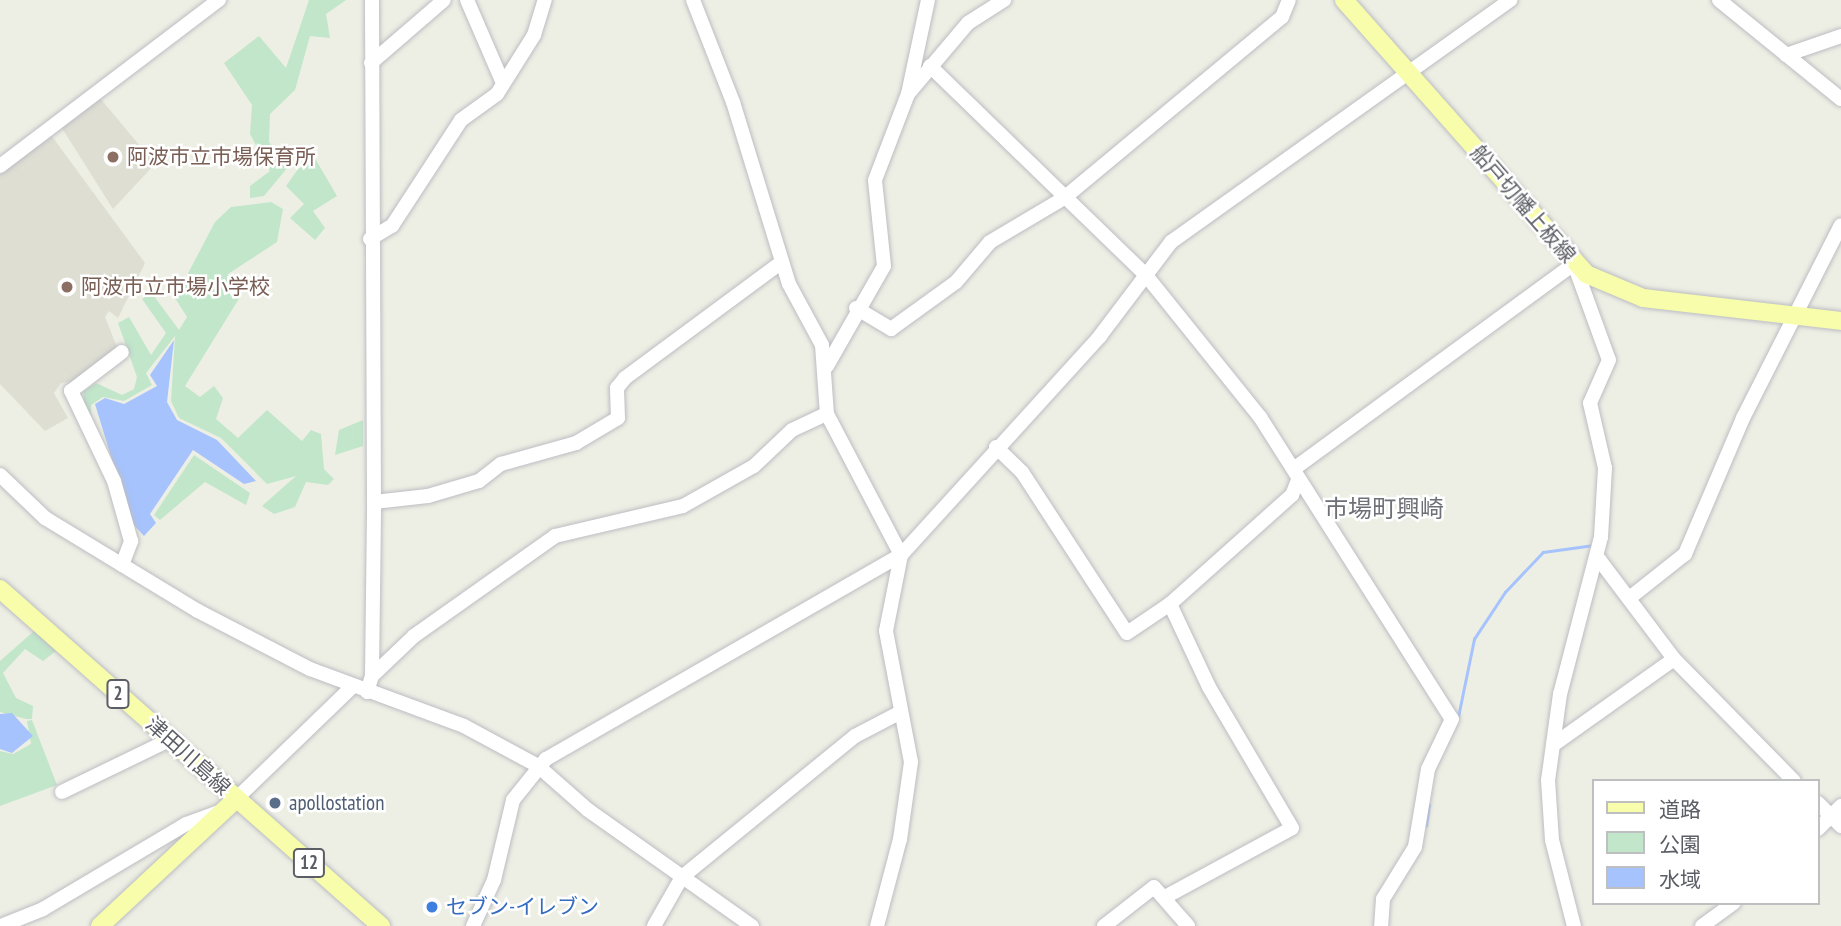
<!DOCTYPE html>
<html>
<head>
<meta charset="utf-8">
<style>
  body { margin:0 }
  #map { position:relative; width:1841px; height:926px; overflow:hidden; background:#eeefe4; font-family:"PT Sans Narrow","Noto Sans JP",sans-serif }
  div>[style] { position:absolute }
  .education>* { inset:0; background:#deded3 }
  .green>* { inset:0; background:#c1e6ca }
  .water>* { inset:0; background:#a6c3fd }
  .stream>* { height:2.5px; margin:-1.25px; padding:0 1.25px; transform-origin:1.25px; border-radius:1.25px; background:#a6c3fd }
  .roads { filter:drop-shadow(0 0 2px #bcbdc3) drop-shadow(0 0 2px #bcbdc3) }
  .minor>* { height:14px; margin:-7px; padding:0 7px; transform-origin:7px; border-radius:7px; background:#fff }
  .major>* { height:18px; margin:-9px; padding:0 9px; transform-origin:9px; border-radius:9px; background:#f8fdab }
  .dots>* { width:19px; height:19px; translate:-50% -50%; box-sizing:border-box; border:4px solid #fff; border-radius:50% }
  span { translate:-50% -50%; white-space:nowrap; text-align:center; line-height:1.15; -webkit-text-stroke:5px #fff; paint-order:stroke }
  .shield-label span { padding:2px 5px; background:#fff; border:2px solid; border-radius:5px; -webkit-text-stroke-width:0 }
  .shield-label { font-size:19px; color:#5c5e65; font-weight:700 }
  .education-label { font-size:21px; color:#785e54 }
  .left { translate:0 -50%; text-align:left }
  .street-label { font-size:21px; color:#5c5e65 }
  .service-label { font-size:21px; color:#4e5e75 }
  .shop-label { font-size:21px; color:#366cbe }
  .quarter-label { font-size:24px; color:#6d7077 }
  .legend { position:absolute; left:1592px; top:779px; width:228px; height:126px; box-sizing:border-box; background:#fff; border:2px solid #bebfc1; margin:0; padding:9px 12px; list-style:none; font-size:21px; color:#5c5e65 }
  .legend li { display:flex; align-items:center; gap:14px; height:35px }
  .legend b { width:35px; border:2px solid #bebfc1 }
</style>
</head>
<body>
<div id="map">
  <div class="education">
    <i style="clip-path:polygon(100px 98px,155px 164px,113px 209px,60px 125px)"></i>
    <i style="clip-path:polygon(51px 135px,145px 263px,118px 318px,109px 311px,105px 317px,117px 347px,74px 381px,61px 383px,54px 393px,68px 418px,45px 431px,0 384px,0 170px)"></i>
  </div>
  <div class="green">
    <i style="clip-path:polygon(309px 0,346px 0,326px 14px,330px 38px,310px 36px,295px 90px,270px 114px,269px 142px,288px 167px,264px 196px,250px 198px,250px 186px,270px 171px,250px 134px,252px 105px,224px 63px,259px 36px,286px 68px)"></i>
    <i style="clip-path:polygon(316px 160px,337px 196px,313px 211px,325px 228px,315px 240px,290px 218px,304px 204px,286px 186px,298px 169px)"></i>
    <i style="clip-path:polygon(271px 202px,283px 209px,277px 242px,228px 274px,240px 297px,185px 386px,200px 397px,214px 386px,223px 398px,216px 419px,238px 438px,267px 410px,302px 441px,311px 430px,321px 434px,324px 469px,334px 479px,328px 485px,306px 482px,295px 507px,274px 514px,262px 506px,296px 476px,267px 484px,221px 438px,179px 418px,171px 401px,175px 336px,146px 373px,152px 385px,124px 401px,103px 397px,91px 405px,91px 417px,83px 402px,84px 391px,96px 383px,122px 395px,134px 389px,137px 377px,118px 323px,129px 317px,151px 355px,166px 333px,142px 299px,151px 292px,179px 330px,187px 317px,175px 298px,215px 222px,231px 207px)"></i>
    <i style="clip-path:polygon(363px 420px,363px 446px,335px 455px,339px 430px)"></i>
    <i style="clip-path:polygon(194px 455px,250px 493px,246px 505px,205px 482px,160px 520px,154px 515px)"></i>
    <i style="clip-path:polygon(34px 631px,56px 651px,43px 661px,25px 649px,3px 673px,16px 698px,33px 706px,32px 719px,26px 719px,0 712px,0 661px)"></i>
    <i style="clip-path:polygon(32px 720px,57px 785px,0 806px,0 751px,13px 754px,31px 744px,27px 721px)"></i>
  </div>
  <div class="water">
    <i style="clip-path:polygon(174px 340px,167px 402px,177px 420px,217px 440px,256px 481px,244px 484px,193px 450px,150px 514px,156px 523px,144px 536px,131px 522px,95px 404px,105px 398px,124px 404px,157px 386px,150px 375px)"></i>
    <i style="clip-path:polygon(12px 713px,33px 736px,12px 753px,0 749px,0 714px)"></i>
  </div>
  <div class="stream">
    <i style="left:1458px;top:717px;width:80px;rotate:-78.4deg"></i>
    <i style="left:1474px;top:639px;width:56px;rotate:-56.6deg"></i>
    <i style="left:1505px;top:592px;width:55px;rotate:-46.5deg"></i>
    <i style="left:1543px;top:552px;width:51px;rotate:-7.8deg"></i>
    <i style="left:1426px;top:826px;width:21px;rotate:-82deg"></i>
  </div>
  <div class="roads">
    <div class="minor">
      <i style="left:467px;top:0;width:88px;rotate:66.6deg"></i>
      <i style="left:693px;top:0;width:110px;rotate:68.6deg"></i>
      <i style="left:733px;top:102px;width:190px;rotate:72.9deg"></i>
      <i style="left:789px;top:284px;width:69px;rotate:61.6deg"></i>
      <i style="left:822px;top:345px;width:69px;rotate:85.9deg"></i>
      <i style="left:827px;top:414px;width:159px;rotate:62.3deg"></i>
      <i style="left:901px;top:555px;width:77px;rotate:101.2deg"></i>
      <i style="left:886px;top:631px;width:133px;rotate:79.2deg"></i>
      <i style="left:911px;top:762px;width:78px;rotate:98.1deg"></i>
      <i style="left:900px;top:839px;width:90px;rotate:104.8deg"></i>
      <i style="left:1719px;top:0;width:157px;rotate:39.1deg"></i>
      <i style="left:1786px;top:55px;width:58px;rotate:-19.1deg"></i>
      <i style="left:371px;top:63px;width:96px;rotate:-40.8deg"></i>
      <i style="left:930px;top:66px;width:299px;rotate:44.1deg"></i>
      <i style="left:1145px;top:274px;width:184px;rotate:51.2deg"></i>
      <i style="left:1260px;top:417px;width:358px;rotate:57.6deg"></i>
      <i style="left:1452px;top:719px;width:55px;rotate:115.6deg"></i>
      <i style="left:1428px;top:769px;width:79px;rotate:99.5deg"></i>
      <i style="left:1415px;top:847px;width:61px;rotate:121.6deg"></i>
      <i style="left:1383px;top:899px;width:27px;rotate:94deg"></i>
      <i style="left:908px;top:94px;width:93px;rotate:-49.8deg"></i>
      <i style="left:968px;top:23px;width:43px;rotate:-32.6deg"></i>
      <i style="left:0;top:166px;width:275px;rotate:-37.2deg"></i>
      <i style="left:370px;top:239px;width:26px;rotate:-31deg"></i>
      <i style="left:392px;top:226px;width:126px;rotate:-56.9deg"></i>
      <i style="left:461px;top:120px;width:44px;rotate:-35.8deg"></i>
      <i style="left:497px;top:94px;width:70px;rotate:-57.9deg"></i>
      <i style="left:534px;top:35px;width:37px;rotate:-73deg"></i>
      <i style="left:856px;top:308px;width:41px;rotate:31deg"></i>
      <i style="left:891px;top:329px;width:80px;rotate:-35.9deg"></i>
      <i style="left:956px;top:282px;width:52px;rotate:-49.6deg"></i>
      <i style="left:990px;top:242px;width:86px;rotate:-30.7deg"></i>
      <i style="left:1064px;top:198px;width:283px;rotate:-39.7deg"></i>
      <i style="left:1282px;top:17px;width:18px;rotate:-68deg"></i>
      <i style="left:827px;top:366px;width:115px;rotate:-60.3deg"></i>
      <i style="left:884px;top:266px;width:86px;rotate:-96deg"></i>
      <i style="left:875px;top:180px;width:92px;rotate:-69deg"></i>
      <i style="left:908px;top:94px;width:96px;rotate:-78deg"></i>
      <i style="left:996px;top:447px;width:36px;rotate:44deg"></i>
      <i style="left:1022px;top:472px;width:192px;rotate:56.9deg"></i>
      <i style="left:1127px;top:633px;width:52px;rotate:-34deg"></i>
      <i style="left:1170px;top:604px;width:164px;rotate:-41.8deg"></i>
      <i style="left:1292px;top:495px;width:16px;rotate:-68deg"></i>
      <i style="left:1295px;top:468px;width:346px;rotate:-36.2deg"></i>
      <i style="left:1574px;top:264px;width:102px;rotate:70deg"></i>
      <i style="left:1609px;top:360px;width:47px;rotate:113.8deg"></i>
      <i style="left:1590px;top:403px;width:67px;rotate:77deg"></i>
      <i style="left:1605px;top:468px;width:69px;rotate:93.3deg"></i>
      <i style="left:1601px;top:537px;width:162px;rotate:104.6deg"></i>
      <i style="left:1560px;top:694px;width:87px;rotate:97.9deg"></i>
      <i style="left:1548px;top:780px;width:60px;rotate:86.2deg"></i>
      <i style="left:1552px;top:840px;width:89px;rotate:75.7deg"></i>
      <i style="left:0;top:475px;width:62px;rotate:43.7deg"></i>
      <i style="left:45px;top:518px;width:179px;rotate:31.3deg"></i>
      <i style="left:198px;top:611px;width:126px;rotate:27.4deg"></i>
      <i style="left:310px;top:669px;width:164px;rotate:20.3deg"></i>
      <i style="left:464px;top:726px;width:84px;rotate:28.4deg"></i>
      <i style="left:538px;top:766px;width:67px;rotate:41.3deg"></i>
      <i style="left:588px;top:810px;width:201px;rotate:35.3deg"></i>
      <i style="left:374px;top:502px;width:54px;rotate:-6.3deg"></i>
      <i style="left:428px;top:496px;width:53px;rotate:-16.4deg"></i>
      <i style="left:479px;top:481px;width:28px;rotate:-38deg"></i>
      <i style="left:501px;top:464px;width:78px;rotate:-15.6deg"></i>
      <i style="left:576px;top:443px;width:49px;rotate:-30.8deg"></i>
      <i style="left:618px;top:418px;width:30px;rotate:-92deg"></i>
      <i style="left:617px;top:388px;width:13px;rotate:-51deg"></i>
      <i style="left:625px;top:378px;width:195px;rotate:-36.5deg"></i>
      <i style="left:1598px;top:558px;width:126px;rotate:53deg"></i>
      <i style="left:1674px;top:659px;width:171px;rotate:45.5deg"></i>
      <i style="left:122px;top:565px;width:26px;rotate:-69deg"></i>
      <i style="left:131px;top:541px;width:62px;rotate:-105.8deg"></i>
      <i style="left:114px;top:481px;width:100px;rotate:-115.5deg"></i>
      <i style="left:71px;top:391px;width:64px;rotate:-37.4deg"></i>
      <i style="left:1632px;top:596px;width:68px;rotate:-38.4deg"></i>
      <i style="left:1685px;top:554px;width:148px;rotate:-66.9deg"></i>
      <i style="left:1743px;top:418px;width:216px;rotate:-63.1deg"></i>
      <i style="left:372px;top:676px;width:58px;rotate:-43.6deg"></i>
      <i style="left:414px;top:636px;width:173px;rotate:-35.3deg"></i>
      <i style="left:555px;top:536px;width:131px;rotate:-13.2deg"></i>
      <i style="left:683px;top:506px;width:81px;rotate:-29.4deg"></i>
      <i style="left:754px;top:466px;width:52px;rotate:-43.5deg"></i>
      <i style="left:792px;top:430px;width:38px;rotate:-25deg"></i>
      <i style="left:367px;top:692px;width:17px;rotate:-73deg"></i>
      <i style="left:372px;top:676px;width:174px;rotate:-89.3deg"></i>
      <i style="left:374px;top:502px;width:502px;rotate:-90.23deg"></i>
      <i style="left:1553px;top:745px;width:148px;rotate:-35.4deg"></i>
      <i style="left:62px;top:792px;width:119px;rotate:-25.9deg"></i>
      <i style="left:236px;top:799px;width:161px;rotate:-44deg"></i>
      <i style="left:1818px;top:803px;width:33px;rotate:45deg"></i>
      <i style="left:1818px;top:829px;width:33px;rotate:-45deg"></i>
      <i style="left:1167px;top:896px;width:142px;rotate:-28.5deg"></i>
      <i style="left:1292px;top:828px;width:164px;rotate:-120.5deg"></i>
      <i style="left:1209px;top:687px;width:92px;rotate:-115.2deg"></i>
      <i style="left:1px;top:926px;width:45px;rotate:-22deg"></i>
      <i style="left:43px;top:909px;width:166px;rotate:-30.7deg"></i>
      <i style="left:186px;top:824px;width:38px;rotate:-20deg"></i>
      <i style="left:473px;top:926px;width:51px;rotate:-65.5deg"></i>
      <i style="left:494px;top:880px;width:82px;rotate:-76.6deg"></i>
      <i style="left:513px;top:800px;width:53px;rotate:-51.2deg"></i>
      <i style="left:546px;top:759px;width:409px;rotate:-29.9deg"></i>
      <i style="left:901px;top:555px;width:296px;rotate:-47.7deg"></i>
      <i style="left:1100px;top:336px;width:118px;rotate:-52.9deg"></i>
      <i style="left:1171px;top:242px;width:417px;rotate:-35.5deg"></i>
      <i style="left:654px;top:926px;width:56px;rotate:-60.3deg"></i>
      <i style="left:682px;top:877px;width:223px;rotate:-39.2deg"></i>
      <i style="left:855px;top:736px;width:47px;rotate:-27.6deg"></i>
      <i style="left:1104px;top:926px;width:63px;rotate:-38deg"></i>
      <i style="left:1154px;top:887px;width:52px;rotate:48.9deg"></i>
      <i style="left:1702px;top:926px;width:39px;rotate:-36deg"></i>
    </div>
    <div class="major">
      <i style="left:1344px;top:0;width:366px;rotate:48.5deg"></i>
      <i style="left:1586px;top:274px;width:62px;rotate:22.8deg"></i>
      <i style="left:1643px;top:298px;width:199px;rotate:6.6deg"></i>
      <i style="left:0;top:589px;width:509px;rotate:41.49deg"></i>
      <i style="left:100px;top:926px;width:186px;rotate:-43deg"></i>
    </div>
  </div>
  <div class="dots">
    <i style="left:113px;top:157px;background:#8d6e63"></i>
    <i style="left:67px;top:287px;background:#8d6e63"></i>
    <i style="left:275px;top:803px;background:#5c6f8a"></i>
    <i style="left:432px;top:907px;background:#3f7fe0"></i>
  </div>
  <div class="shield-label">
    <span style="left:118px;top:694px">2</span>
    <span style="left:309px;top:863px">12</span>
  </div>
  <div class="education-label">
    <span class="left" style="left:127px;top:157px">阿波市立市場保育所</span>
    <span class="left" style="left:81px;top:287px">阿波市立市場小学校</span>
  </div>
  <div class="street-label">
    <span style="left:1523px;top:204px;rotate:49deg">船戸切幡上板線</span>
    <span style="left:188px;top:756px;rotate:42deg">津田川島線</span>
  </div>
  <div class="service-label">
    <span class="left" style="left:289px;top:803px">apollostation</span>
  </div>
  <div class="shop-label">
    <span class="left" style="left:446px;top:907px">セブン-イレブン</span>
  </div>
  <div class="quarter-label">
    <span style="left:1384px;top:509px">市場町興崎</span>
  </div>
  <ul class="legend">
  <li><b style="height:9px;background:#f8fdab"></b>道路</li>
  <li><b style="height:19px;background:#c1e6ca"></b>公園</li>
  <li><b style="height:19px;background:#a6c3fd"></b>水域</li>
  </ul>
</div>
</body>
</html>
